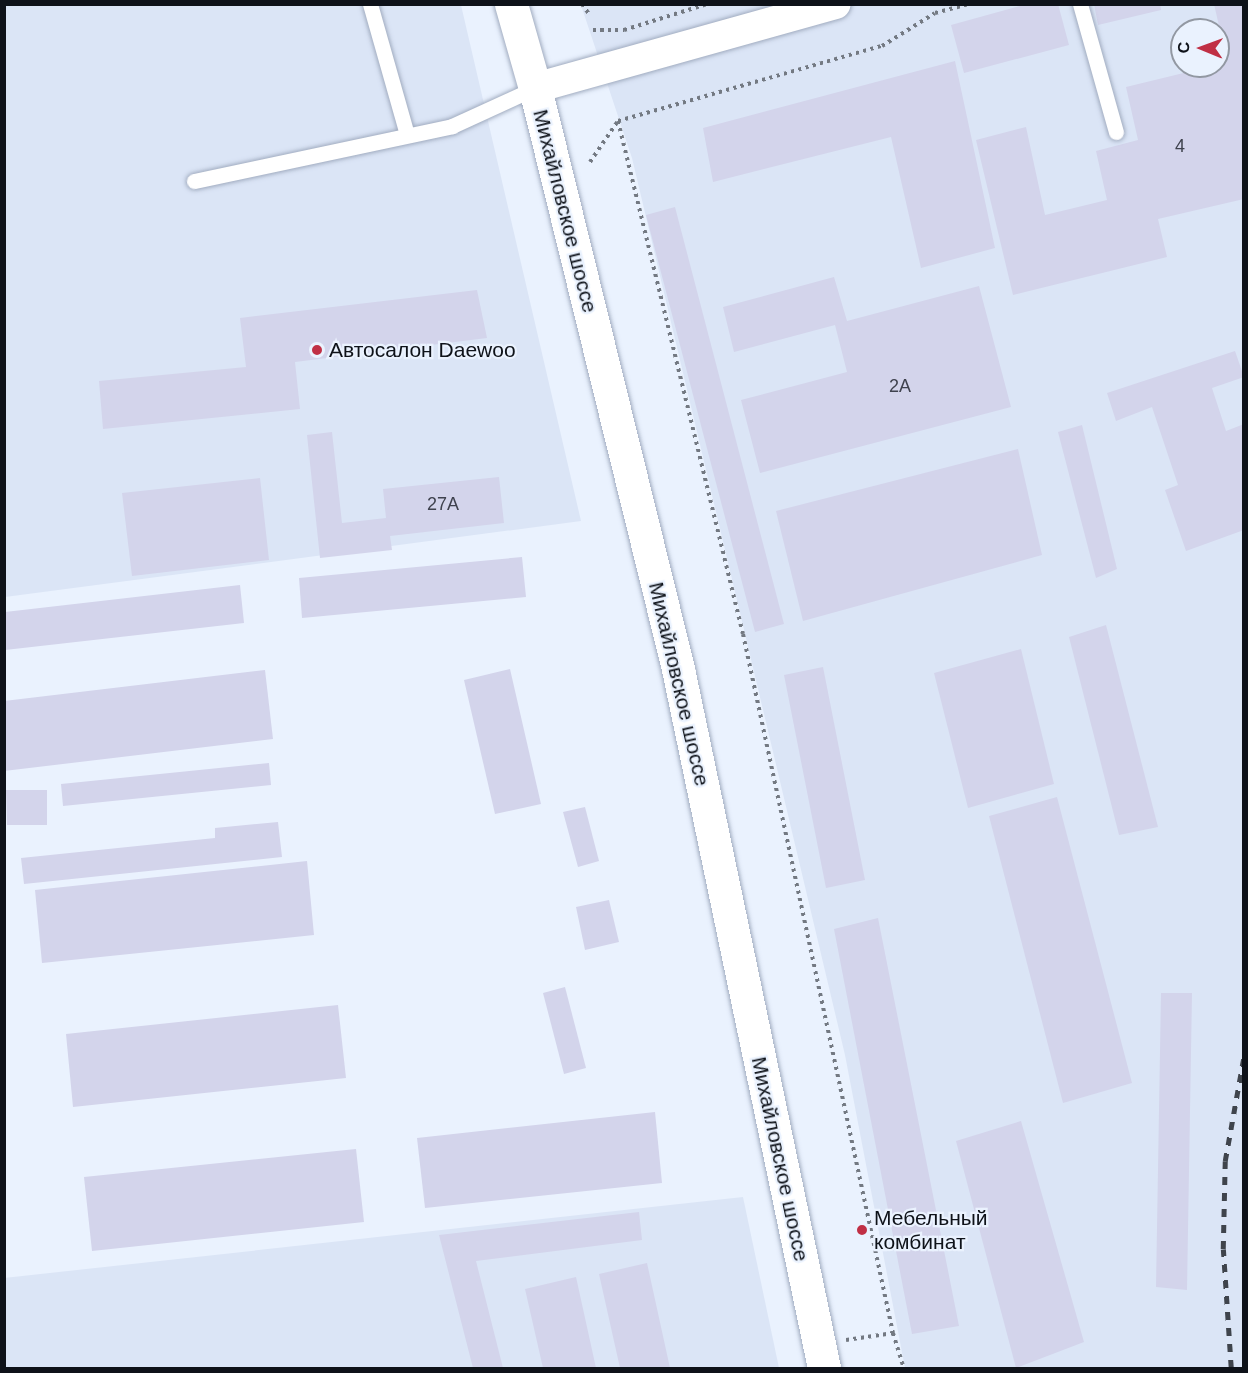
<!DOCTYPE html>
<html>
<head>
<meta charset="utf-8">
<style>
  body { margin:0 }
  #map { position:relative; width:1248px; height:1373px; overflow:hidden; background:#eaf2fe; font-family:Arial,sans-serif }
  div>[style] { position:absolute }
  .built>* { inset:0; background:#dbe5f6 }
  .building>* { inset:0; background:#d3d4eb }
  .path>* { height:4px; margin-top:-2px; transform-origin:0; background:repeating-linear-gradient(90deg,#737982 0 3px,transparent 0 7.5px) }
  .roads { filter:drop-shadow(0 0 2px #a1acc0) drop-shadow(0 0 2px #a1acc0) }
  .lane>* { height:15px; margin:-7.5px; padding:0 7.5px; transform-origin:7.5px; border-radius:7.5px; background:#fff }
  .street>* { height:30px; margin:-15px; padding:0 15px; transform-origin:15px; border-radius:15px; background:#fff }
  .secondary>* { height:33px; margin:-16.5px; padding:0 16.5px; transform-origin:16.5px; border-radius:16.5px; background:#fff }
  .rail>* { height:4.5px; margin-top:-2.25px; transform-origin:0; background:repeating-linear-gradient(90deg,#3f444c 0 8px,transparent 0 16px) }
  .dots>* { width:16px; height:16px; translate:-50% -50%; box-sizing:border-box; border:3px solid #eaf2fe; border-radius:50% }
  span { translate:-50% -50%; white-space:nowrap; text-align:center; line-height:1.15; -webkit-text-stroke:4.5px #eaf2fe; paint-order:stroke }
  .number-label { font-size:18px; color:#3f424e }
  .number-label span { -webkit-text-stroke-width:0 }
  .street-label { font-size:21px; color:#0e1219 }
  .poi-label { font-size:21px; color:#0e1219 }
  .left { translate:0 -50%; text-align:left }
  .frame { position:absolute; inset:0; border:6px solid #0e1219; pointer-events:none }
  .north { position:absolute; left:1170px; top:18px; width:60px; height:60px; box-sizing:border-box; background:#eaf2fe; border:2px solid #9298a2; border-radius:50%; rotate:271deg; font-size:16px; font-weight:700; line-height:24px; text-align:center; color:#0e1219 }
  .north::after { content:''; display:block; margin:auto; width:21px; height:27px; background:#c02f45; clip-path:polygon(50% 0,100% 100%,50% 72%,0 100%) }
</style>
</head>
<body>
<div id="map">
  <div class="built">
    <i style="clip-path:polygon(4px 5px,461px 5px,581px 521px,5px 597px)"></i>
    <i style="clip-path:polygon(evenodd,581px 5px,1243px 5px,1243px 1368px,905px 1368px,845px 1055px,632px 158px,581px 5px,1182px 30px,1218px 30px,1218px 66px,1182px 66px,1182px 30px)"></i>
    <i style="clip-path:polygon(743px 1197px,779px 1368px,5px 1368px,4px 1278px)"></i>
  </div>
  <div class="building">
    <i style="clip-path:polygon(1027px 4px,1058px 4px,1069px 45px,964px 73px,951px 25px)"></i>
    <i style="clip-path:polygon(1094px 4px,1160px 4px,1161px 10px,1098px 25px)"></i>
    <i style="clip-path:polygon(1214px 4px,1244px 4px,1244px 199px,1158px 219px,1167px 257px,1013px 295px,976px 140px,1026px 127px,1045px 215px,1107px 200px,1096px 151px,1138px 140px,1126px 87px,1200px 69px,1200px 66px,1218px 66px,1218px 30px,1206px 29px,1219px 26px)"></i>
    <i style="clip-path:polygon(955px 61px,995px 248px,921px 268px,891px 137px,713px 182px,703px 128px)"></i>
    <i style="clip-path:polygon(675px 207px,784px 624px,755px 632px,646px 215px)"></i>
    <i style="clip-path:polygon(834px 277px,847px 321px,979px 286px,1011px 407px,760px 473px,741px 400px,847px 372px,835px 325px,734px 352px,723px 307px)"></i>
    <i style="clip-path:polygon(477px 290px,487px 338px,295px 362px,300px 409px,103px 429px,99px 381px,246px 367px,240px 318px)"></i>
    <i style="clip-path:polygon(1235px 351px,1244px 377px,1212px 388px,1226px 431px,1244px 424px,1244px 530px,1186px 551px,1165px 490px,1178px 485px,1152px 407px,1116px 421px,1107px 393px)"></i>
    <i style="clip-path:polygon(1082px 425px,1117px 569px,1096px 578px,1058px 432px)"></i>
    <i style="clip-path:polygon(332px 432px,342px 523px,386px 518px,383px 489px,499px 477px,504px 523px,390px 536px,392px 550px,320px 558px,307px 435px)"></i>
    <i style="clip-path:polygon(1018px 449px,1042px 555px,803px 621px,776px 511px)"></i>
    <i style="clip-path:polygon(260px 478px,269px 560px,132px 576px,122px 493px)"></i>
    <i style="clip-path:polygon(522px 557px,526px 597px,302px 618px,299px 578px)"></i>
    <i style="clip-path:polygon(240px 585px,244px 623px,5px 650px,5px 612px)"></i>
    <i style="clip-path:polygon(1106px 625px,1158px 827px,1119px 835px,1069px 637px)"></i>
    <i style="clip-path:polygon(1021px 649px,1054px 784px,968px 808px,934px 673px)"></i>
    <i style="clip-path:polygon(823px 667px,865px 880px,826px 888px,784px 675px)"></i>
    <i style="clip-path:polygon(510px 669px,541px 804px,495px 814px,464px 680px)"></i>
    <i style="clip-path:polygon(265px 670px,273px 739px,4px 771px,4px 701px)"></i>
    <i style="clip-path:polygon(269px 763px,271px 785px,63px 806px,61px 784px)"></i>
    <i style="clip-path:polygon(6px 790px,47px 790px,47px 825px,7px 825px)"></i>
    <i style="clip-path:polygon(1057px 797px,1132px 1083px,1063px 1103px,989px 816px)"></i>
    <i style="clip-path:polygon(585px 807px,599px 861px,578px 867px,563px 812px)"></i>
    <i style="clip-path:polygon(278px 822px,282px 857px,24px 884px,21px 858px,215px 838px,215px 828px)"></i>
    <i style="clip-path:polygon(307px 861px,314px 935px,42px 963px,35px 890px)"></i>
    <i style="clip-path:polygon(609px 900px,619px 942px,585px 950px,576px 907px)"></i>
    <i style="clip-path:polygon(878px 918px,959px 1326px,912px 1334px,834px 929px)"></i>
    <i style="clip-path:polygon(565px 987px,586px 1068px,564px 1074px,543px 993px)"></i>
    <i style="clip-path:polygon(1161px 993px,1192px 993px,1187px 1290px,1156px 1287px)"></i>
    <i style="clip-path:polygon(338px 1005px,346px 1078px,73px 1107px,66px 1034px)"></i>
    <i style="clip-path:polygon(655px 1112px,662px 1183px,425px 1208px,417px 1138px)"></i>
    <i style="clip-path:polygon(1021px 1121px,1084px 1342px,1016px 1368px,956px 1141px)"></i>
    <i style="clip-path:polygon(356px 1149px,364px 1222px,92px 1251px,84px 1177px)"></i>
    <i style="clip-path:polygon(639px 1212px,642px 1240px,476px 1261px,503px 1368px,473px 1368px,439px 1235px)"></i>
    <i style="clip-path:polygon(647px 1263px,670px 1368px,620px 1368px,599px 1274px)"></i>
    <i style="clip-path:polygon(576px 1277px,596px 1368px,543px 1368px,525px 1289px)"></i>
  </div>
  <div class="path">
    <i style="left:582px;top:4px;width:12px;rotate:55deg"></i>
    <i style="left:593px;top:30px;width:31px"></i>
    <i style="left:624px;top:30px;width:87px;rotate:-17.4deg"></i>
    <i style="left:618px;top:121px;width:528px;rotate:76.31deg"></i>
    <i style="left:743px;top:634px;width:715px;rotate:77.89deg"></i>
    <i style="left:893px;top:1333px;width:37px;rotate:73deg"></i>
    <i style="left:590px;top:162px;width:50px;rotate:-55.7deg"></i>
    <i style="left:618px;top:121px;width:274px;rotate:-15.9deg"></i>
    <i style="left:882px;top:46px;width:62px;rotate:-31.9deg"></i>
    <i style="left:935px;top:13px;width:34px;rotate:-15deg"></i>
    <i style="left:846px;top:1340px;width:48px;rotate:-8.5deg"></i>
  </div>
  <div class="roads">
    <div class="lane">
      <i style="left:370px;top:4px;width:136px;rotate:74.2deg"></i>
      <i style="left:1080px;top:4px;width:133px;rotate:74.3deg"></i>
      <i style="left:194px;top:181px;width:264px;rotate:-12deg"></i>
      <i style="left:452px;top:126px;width:91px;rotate:-24.6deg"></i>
    </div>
    <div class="street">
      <i style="left:535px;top:88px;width:312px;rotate:-15.6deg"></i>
    </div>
    <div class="secondary">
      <i style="left:511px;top:4px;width:87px;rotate:74.1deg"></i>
      <i style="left:535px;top:88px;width:598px;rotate:76.17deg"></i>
      <i style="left:678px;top:669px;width:714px;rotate:78.2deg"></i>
    </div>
  </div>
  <div class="rail">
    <i style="left:1231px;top:1368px;width:119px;rotate:-93.8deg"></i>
    <i style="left:1223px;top:1249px;width:88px;rotate:-88.7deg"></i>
    <i style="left:1225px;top:1161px;width:108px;rotate:-79.8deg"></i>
  </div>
  <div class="dots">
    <i style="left:317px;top:350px;background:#c02f45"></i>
    <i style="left:862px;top:1230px;background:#c02f45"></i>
  </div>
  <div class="number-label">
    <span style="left:1180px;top:146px">4</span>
    <span style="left:900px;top:386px">2А</span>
    <span style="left:443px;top:504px">27А</span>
  </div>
  <div class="street-label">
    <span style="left:565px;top:211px;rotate:76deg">Михайловское шоссе</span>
    <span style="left:679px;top:684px;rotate:77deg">Михайловское шоссе</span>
    <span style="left:780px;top:1159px;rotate:78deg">Михайловское шоссе</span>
  </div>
  <div class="poi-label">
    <span class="left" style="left:329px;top:350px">Автосалон Daewoo</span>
    <span class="left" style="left:874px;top:1230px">Мебельный<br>комбинат</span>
  </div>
  <div class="frame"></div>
  <div class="north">С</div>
</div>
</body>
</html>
